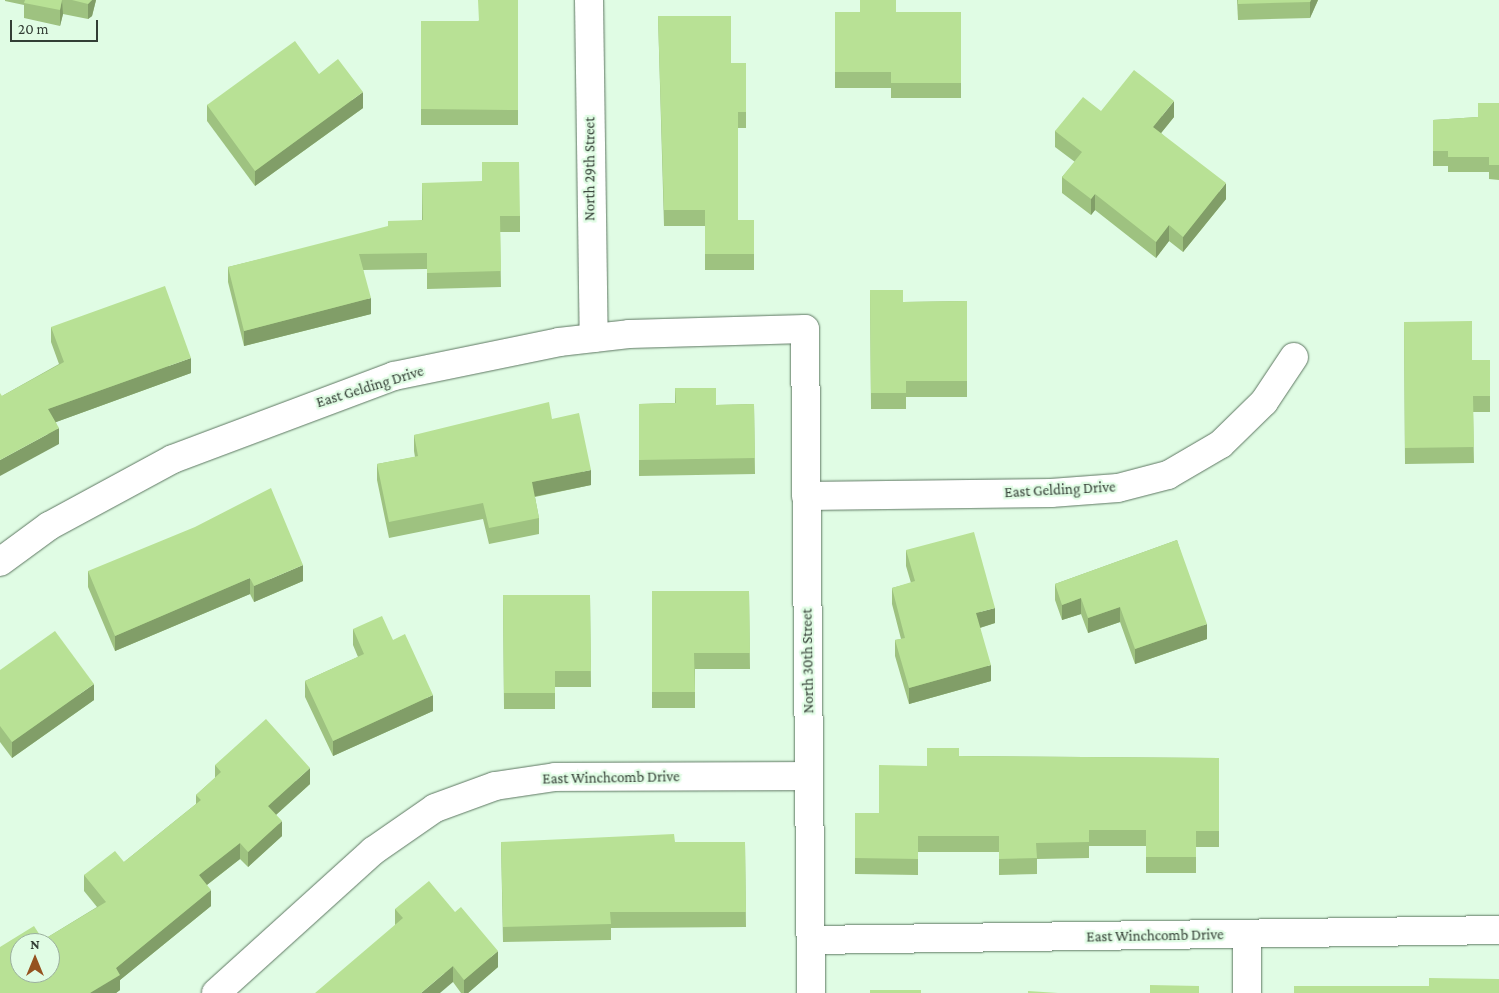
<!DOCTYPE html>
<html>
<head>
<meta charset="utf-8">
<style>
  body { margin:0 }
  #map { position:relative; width:1499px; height:993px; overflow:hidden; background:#e0fce4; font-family:"Crimson Pro",serif }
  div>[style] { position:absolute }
  .roads { filter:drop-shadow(0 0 1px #5e7762) drop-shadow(0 0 1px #5e7762) }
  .street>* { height:28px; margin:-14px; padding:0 14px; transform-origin:14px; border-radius:14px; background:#fff }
  .wall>* { inset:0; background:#9ec280 }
  .shaded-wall>* { inset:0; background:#819e68 }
  .building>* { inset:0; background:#b8e195 }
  span { translate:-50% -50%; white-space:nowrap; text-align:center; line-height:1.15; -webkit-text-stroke:4.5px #e0fce4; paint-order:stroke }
  .street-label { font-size:15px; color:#333e35 }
  .north { position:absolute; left:10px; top:933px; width:50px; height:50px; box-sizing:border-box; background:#e0fce4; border:1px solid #9bb09e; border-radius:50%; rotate:0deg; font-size:14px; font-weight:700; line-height:20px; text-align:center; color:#333e35 }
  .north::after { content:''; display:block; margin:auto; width:18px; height:22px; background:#955320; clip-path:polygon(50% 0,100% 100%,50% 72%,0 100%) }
  .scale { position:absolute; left:10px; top:20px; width:88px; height:22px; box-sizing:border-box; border:2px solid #333e35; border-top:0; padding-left:6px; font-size:15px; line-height:18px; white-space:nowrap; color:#333e35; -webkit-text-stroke:4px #e0fce4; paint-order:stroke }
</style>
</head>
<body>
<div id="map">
  <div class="roads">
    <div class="street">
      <i style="left:589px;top:0;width:338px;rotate:89.2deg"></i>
      <i style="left:806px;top:496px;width:245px;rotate:-0.7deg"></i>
      <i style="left:1051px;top:493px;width:67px;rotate:-4.3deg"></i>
      <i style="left:1118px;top:488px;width:52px;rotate:-14.6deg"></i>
      <i style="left:1168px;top:475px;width:61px;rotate:-30.3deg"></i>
      <i style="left:1221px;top:444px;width:60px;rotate:-44.3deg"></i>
      <i style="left:1264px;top:402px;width:54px;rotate:-56.3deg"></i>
      <i style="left:0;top:562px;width:61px;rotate:-36.3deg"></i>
      <i style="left:49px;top:526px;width:141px;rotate:-28.4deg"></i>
      <i style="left:173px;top:459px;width:236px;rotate:-20.6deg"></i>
      <i style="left:394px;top:376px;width:168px;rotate:-11.6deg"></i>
      <i style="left:559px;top:342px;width:70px;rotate:-6.5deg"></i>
      <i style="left:629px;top:334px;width:176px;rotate:-1.6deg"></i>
      <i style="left:805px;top:329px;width:664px;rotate:89.48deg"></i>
      <i style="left:1247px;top:935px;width:58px;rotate:90deg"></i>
      <i style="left:811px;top:940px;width:688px;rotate:-0.83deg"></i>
      <i style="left:216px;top:993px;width:212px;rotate:-42.1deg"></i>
      <i style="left:373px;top:851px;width:75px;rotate:-34.7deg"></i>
      <i style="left:435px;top:808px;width:64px;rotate:-20.1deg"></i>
      <i style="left:495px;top:786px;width:61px;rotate:-8.5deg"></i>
      <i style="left:555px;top:777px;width:254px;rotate:-0.2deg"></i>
    </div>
  </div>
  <div class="wall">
    <i style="clip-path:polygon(5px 0,96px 0,92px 16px,88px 19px,63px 14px,60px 26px,24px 18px,24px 5px,5px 1px)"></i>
    <i style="clip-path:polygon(518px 0,518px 125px,421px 125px,421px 21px,478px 21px)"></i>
    <i style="clip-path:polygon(1237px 0,1318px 0,1310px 18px,1238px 20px)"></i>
    <i style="clip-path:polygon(835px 12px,961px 12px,961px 98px,891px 98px,891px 88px,835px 88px)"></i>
    <i style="clip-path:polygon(658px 16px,731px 63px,746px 63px,746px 128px,738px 128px,738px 220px,754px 220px,754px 270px,705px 270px,705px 226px,664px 226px)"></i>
    <i style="clip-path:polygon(319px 74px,363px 108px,255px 186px,207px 121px,207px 105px)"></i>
    <i style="clip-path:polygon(1499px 103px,1499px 180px,1489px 179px,1489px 172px,1448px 172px,1448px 166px,1433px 166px,1433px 120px,1478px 117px)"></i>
    <i style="clip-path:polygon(1101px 111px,1174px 117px,1161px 133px,1226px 199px,1183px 252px,1169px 241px,1156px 258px,1095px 210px,1091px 215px,1062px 193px,1062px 177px,1075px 162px,1055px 147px,1055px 131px)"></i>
    <i style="clip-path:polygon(422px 183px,520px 216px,520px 232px,500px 232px,501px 287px,427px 289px,427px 269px,363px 270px,371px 314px,244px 346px,228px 282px,228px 267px,422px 220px)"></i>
    <i style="clip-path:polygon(870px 290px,903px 302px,967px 301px,967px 397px,906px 397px,906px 409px,871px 409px)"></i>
    <i style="clip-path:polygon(1404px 322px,1472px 360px,1490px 360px,1490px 412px,1473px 412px,1474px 463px,1405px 464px)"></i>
    <i style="clip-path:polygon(51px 327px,191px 373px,56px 422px,59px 444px,2px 396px,59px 364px,51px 342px)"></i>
    <i style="clip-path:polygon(675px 388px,716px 405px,754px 404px,755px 474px,639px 476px,639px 404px,675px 403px)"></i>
    <i style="clip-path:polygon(552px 419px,591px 485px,535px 497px,539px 518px,539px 534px,489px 544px,483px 519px,389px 538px,377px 480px,377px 464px,415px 457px,414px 451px,414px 435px)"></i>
    <i style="clip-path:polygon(1177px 540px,1207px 639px,1135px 664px,1120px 622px,1088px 633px,1081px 614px,1062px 620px,1055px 600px,1055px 584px)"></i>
    <i style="clip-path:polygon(906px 550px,995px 623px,980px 628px,991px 681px,909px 704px,895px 656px,895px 640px,901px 639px,892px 604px,892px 588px,911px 583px,906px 566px)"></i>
    <i style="clip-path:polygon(88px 571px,303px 581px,254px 602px,250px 594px,115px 651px,88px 587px)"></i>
    <i style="clip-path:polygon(652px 591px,749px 591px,750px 669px,695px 669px,695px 708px,652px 708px)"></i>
    <i style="clip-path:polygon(503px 595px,590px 595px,591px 687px,555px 687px,555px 709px,504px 709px)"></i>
    <i style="clip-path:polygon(353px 629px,393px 640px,433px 711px,333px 756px,305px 697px,305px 681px,358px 657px,353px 645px)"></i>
    <i style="clip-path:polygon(0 670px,94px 700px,12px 758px,0 742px)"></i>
    <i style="clip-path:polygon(959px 756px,1219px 758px,1219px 847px,1196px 847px,1196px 873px,1146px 873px,1146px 846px,1089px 846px,1089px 858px,1037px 859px,1037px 874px,999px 875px,999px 852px,918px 852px,918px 875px,855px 874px,855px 813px,879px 813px,927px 766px)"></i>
    <i style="clip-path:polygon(215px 765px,310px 784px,276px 815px,282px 836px,248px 867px,240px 859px,207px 885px,211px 906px,120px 980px,120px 990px,116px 993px,0 993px,43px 940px,97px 907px,84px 891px,84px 875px,124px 862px,196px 804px,196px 795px,215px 778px)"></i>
    <i style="clip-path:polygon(501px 842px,745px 842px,746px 927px,611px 928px,611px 940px,503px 942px)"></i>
    <i style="clip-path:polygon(395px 909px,455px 912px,498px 967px,468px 993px,461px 993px,453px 982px,395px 925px)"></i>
  </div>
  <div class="shaded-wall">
    <i style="clip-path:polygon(62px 0,63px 14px,60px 26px,60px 10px)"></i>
    <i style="clip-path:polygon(92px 0,96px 0,92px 16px,88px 19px,88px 4px)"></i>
    <i style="clip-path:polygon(1311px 0,1318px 0,1310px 18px,1310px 2px)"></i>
    <i style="clip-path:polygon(363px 92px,363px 108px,255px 186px,255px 171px)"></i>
    <i style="clip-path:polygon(1174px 101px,1174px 117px,1153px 143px,1153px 127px)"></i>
    <i style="clip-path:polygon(1226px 183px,1226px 199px,1183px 252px,1183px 237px)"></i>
    <i style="clip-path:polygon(1095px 194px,1095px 210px,1091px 215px,1091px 199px)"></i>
    <i style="clip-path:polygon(1169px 225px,1169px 241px,1156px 258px,1156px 242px)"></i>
    <i style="clip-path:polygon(371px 298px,371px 314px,244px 346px,244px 331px)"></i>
    <i style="clip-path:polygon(191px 358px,191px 373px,48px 425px,48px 409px)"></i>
    <i style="clip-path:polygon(59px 428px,59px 444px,0 476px,0 460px)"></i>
    <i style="clip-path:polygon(591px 470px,591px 485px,532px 497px,532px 482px)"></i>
    <i style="clip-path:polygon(303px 565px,303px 581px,254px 602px,254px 586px)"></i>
    <i style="clip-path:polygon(250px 578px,250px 594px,115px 651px,115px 636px)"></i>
    <i style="clip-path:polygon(1081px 598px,1081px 614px,1062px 620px,1062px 605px)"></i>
    <i style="clip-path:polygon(1120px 607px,1120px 622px,1088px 633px,1088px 618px)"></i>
    <i style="clip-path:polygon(995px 608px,995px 623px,976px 629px,976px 613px)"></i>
    <i style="clip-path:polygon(1207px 624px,1207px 639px,1135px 664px,1135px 649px)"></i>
    <i style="clip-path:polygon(991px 665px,991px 681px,909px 704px,909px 688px)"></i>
    <i style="clip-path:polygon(94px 684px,94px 700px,12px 758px,12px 742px)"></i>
    <i style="clip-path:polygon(433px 695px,433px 711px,333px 756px,333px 741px)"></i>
    <i style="clip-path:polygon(310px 768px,310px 784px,268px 822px,268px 806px)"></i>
    <i style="clip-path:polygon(282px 821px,282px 836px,248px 867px,248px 852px)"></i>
    <i style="clip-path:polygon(240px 843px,240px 859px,199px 891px,199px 875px)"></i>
    <i style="clip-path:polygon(211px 890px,211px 906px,120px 980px,120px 990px,116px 993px,90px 993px,116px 968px)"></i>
    <i style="clip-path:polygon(498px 951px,498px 967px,468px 993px,464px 993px,464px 980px)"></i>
    <i style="clip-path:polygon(453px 966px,453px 982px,440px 993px,421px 993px)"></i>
  </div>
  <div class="building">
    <i style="clip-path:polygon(25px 0,62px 0,60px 10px,24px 3px)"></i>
    <i style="clip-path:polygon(72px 0,92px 0,88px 4px)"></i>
    <i style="clip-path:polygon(478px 0,518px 0,518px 110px,421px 109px,421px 21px,479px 21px)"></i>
    <i style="clip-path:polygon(860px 0,896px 0,896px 12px,961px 12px,961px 83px,891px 83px,891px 72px,835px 72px,835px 12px,860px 12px)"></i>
    <i style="clip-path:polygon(1238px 0,1311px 0,1310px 2px,1238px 4px)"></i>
    <i style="clip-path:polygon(658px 16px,731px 16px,731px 63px,746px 63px,746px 112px,738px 112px,738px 220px,754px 220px,754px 254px,705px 254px,705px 210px,664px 210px)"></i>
    <i style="clip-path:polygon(295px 41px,319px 74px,338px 59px,363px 92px,255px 171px,207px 105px)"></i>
    <i style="clip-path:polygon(1134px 70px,1174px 101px,1153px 127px,1226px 183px,1183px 237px,1169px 225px,1156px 242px,1095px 194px,1091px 199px,1062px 177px,1082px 152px,1055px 131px,1083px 97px,1101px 111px)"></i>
    <i style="clip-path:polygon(1478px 103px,1499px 103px,1499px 165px,1489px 165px,1489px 157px,1448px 157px,1448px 151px,1433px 151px,1433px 120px,1478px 117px)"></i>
    <i style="clip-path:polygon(482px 162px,519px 162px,520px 216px,500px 216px,501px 271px,427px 273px,427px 253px,359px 254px,371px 298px,244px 331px,228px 267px,388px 226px,388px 221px,423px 220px,422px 183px,482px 181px)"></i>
    <i style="clip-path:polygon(165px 286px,191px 358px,48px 409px,59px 428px,0 460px,0 393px,2px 396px,64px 362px,51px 327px)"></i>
    <i style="clip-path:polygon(870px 290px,903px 290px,903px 302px,967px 301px,967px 381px,906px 381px,906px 393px,871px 393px)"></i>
    <i style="clip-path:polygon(1472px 321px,1472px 360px,1490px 360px,1490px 396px,1473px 396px,1474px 447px,1405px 448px,1404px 322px)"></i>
    <i style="clip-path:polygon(675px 388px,716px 388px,716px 405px,754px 404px,755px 458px,639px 460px,639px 404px,676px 403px)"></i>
    <i style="clip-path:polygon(549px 402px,552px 419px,579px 413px,591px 470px,532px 482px,539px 518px,489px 528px,483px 503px,389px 522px,377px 464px,418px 456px,414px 435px)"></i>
    <i style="clip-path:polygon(271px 488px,303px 565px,254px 586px,250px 578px,115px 636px,88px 571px,195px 527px)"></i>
    <i style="clip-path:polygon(974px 532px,995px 608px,976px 613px,991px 665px,909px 688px,895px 640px,905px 638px,892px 588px,915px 581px,906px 550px)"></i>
    <i style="clip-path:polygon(1177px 540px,1207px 624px,1135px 649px,1120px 607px,1088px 618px,1081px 598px,1062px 605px,1055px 584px)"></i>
    <i style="clip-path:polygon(652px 591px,749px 591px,750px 653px,694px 653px,695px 692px,652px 692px)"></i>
    <i style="clip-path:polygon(503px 595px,590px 595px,591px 671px,555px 671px,555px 693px,504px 693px)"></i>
    <i style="clip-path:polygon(382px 616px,393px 640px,405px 634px,433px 695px,333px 741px,305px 681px,364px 654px,353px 629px)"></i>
    <i style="clip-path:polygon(55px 631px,94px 684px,12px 742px,0 726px,0 670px)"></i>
    <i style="clip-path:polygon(evenodd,266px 719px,310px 768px,268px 806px,282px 821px,248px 852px,240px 843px,199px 875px,211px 890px,116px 968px,120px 975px,90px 993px,0 993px,0 947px,34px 926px,43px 940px,106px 902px,84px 875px,115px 851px,124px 862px,201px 800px,196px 795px,221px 772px,215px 765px,266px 719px,20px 943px,50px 943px,50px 973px,20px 973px,20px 943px)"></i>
    <i style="clip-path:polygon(927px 748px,959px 748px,959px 756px,1219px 758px,1219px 831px,1196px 831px,1196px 857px,1146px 857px,1146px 830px,1089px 830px,1089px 842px,1036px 843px,1037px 858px,999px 859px,999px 836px,918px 836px,918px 859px,855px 858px,855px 813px,879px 813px,879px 765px,927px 766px)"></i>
    <i style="clip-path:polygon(674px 834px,675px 842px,745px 842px,746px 912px,610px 912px,611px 924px,503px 927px,501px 842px)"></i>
    <i style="clip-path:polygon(429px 881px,455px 912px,461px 907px,498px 951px,464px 980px,453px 966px,421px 993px,315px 993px,403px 918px,395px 909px)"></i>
    <i style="clip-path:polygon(1429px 978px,1499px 979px,1499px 993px,1294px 993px,1294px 986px,1429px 986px)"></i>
    <i style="clip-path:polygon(1150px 985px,1199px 986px,1199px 993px,1150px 993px)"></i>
    <i style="clip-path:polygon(870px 990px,921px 990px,921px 993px,870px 993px)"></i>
    <i style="clip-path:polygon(1028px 991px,1058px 993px,1028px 993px)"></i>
  </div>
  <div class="street-label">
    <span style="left:590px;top:169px;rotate:-90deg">North 29th Street</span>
    <span style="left:370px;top:387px;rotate:-17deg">East Gelding Drive</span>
    <span style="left:1060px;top:490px;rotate:-3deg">East Gelding Drive</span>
    <span style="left:808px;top:661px;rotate:-91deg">North 30th Street</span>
    <span style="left:611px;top:778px;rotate:-1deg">East Winchcomb Drive</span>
    <span style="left:1155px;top:936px;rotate:-1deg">East Winchcomb Drive</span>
  </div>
  <div class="north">N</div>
  <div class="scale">20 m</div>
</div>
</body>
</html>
